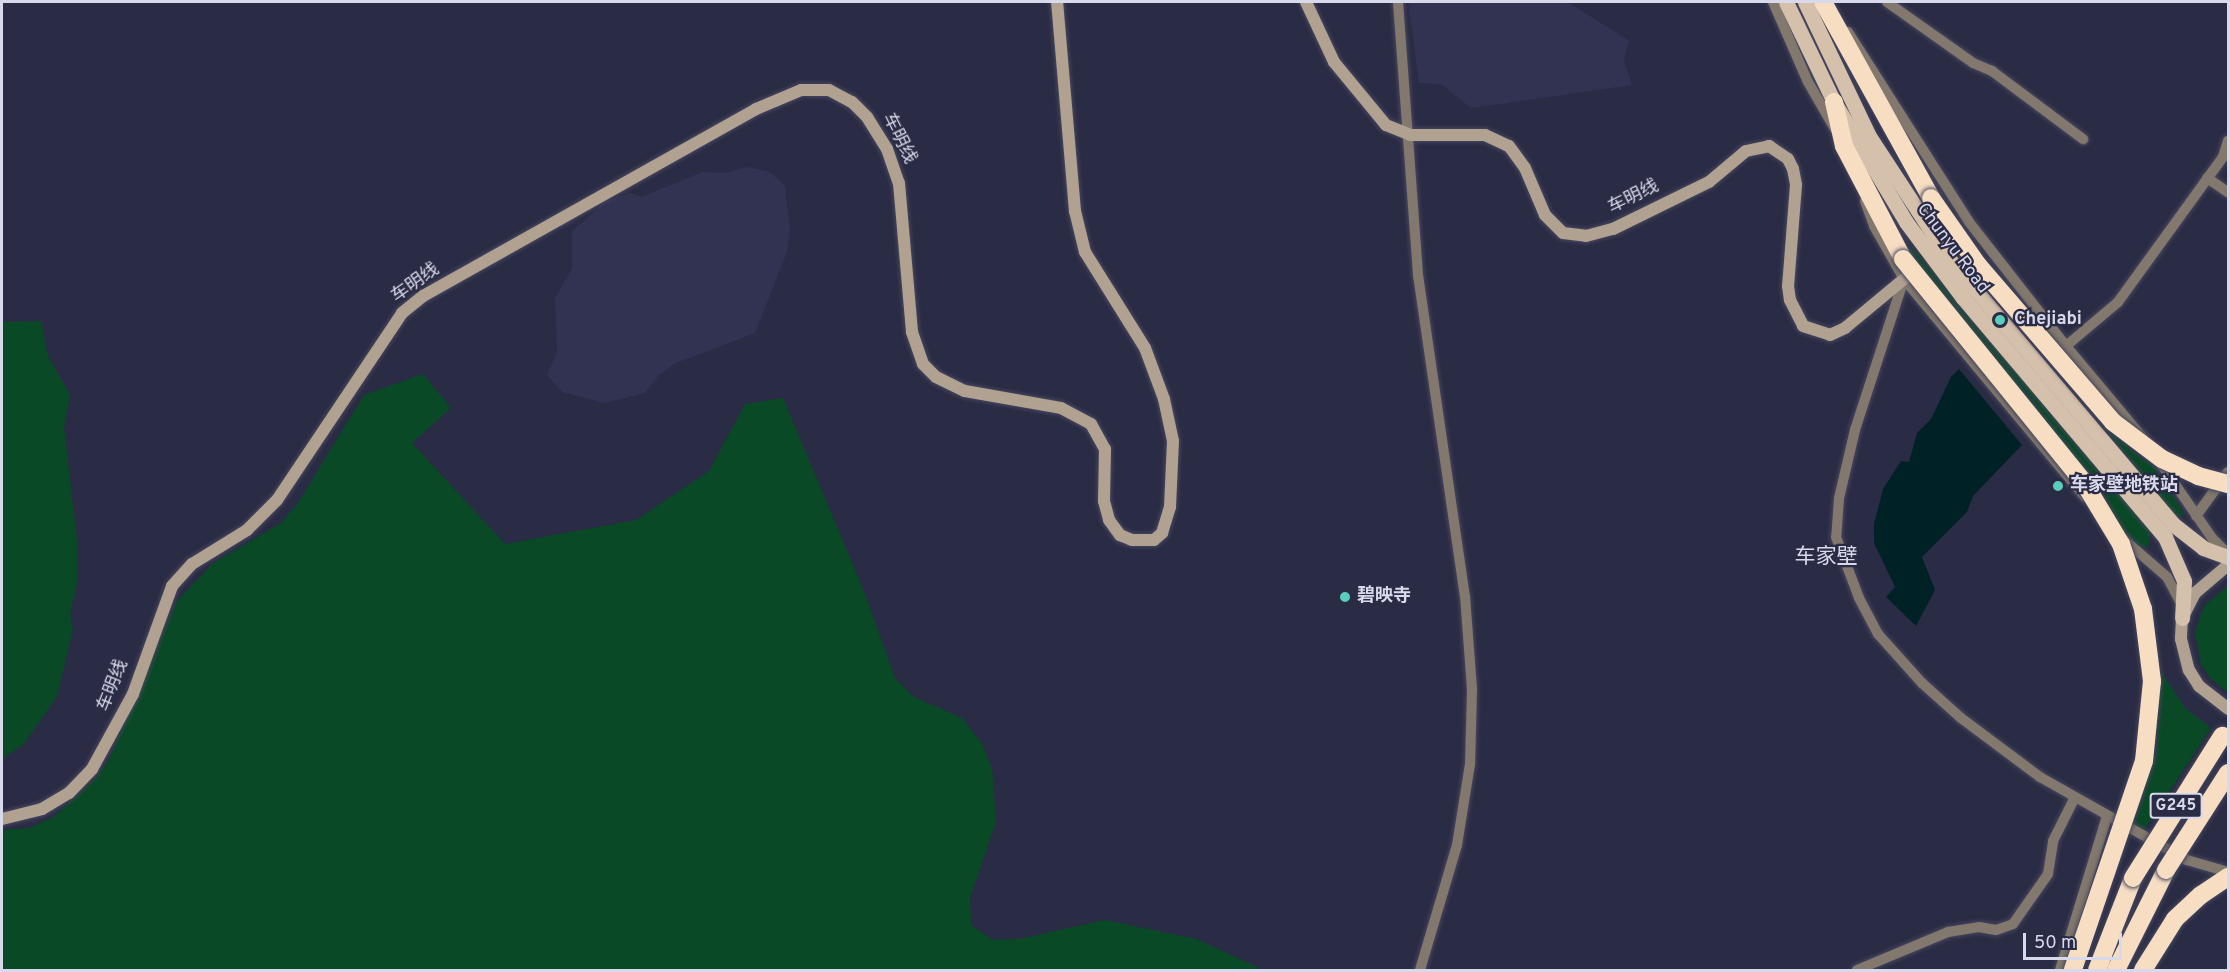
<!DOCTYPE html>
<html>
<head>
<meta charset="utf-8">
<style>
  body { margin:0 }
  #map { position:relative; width:2230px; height:972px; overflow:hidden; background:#2a2b44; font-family:Overpass,"Noto Sans SC",sans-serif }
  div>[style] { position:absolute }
  .built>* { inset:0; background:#323352 }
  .green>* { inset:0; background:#094926 }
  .water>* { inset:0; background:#002227 }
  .roads { filter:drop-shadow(0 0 2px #46475f) drop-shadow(0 0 2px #46475f) }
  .street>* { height:10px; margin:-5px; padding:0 5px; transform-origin:5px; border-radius:5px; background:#82786d }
  .secondary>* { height:12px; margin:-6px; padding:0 6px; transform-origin:6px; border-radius:6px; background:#b1a190 }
  .primary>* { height:15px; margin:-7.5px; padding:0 7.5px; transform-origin:7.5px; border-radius:7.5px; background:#d5c1ab }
  .highway>* { height:18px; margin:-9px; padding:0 9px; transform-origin:9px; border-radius:9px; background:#f7dec3 }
  .bridges { filter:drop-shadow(0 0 2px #46475f) drop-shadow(0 0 2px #46475f) }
  .highway-bridge>* { height:18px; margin:-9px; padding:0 9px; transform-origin:9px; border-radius:9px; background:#f7dec3 }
  .dots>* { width:16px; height:16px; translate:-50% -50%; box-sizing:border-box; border:3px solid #2a2b44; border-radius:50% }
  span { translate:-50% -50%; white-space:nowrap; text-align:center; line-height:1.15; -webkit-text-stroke:4.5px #2a2b44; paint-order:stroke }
  .shield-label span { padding:2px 4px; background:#2a2b44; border:2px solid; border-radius:4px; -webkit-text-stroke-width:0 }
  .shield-label { font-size:16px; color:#d8d9ea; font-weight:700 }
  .street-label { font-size:18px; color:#d8d9ea }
  .poi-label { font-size:18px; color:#d8d9ea; font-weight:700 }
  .left { translate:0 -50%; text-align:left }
  .quarter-label { font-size:21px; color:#d8d9ea }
  .frame { position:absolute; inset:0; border:3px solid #d8d9ea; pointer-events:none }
  .scale { position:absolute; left:2023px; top:933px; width:99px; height:27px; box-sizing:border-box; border:3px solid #d8d9ea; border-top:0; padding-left:8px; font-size:18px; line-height:21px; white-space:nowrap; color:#d8d9ea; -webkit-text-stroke:4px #2a2b44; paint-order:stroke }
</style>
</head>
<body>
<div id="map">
  <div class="built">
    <i style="clip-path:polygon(1408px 2px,1568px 2px,1629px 41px,1624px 61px,1632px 85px,1471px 108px,1441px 84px,1419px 83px)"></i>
    <i style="clip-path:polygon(747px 167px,770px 172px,785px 186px,790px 231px,787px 252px,755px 333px,676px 363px,658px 376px,645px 393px,604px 403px,562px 392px,547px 375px,557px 352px,555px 298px,572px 269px,572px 231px,606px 201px,630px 193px,641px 197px,702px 172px,725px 173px)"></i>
  </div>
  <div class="green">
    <i style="clip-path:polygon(1912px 247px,2150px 530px,2149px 545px,2141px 548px,2130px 542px,2102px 493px,1909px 253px)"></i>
    <i style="clip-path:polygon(41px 321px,48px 356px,70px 395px,64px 427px,77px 540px,77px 583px,70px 614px,73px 630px,57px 696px,24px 744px,2px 759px,2px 322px)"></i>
    <i style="clip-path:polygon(423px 374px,451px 408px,412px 443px,505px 544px,636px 520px,709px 471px,745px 404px,783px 398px,863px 589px,895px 678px,914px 697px,962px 718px,982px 744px,992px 768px,996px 822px,970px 898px,971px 925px,993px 940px,1019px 939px,1105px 920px,1196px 939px,1264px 970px,2px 970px,2px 830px,29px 828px,53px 817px,92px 782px,108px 761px,177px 601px,213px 563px,281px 523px,298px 503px,364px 395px)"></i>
    <i style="clip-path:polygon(2092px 412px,2133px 452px,2155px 467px,2185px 515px,2175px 517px)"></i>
    <i style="clip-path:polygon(2228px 586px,2228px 693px,2211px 679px,2201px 665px,2195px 632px,2204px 606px)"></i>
    <i style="clip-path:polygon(2161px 671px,2185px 708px,2211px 728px,2140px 836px,2132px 831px,2157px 750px)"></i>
  </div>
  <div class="water">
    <i style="clip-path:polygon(1959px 369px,2022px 445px,1973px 496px,1967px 512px,1922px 557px,1935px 590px,1916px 626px,1886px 597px,1895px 587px,1874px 543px,1874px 524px,1883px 489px,1901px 461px,1909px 462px,1917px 433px,1931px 419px,1951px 377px)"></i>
  </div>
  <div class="roads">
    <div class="street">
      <i style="left:1398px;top:2px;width:274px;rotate:85.8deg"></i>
      <i style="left:1418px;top:275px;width:324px;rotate:81.7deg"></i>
      <i style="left:1465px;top:596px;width:94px;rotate:85.7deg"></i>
      <i style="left:1472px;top:690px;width:74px;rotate:91.5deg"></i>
      <i style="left:1470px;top:764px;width:82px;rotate:99.1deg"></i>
      <i style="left:1457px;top:845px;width:130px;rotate:106.5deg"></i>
      <i style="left:1773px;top:2px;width:87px;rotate:66.4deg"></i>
      <i style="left:1808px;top:82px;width:54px;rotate:60.1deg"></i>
      <i style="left:1887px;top:2px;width:105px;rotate:35.3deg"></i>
      <i style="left:1973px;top:63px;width:21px;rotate:23deg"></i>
      <i style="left:1992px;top:71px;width:114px;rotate:36.8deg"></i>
      <i style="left:1848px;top:32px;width:225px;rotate:57.5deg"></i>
      <i style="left:1969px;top:222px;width:157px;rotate:52deg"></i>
      <i style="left:2066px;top:346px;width:126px;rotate:50.1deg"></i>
      <i style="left:2207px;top:178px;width:25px;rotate:34deg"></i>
      <i style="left:1865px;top:201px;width:27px;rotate:70deg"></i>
      <i style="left:1874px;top:226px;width:61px;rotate:60.5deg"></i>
      <i style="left:1904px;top:279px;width:283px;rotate:50.3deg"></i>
      <i style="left:1904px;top:279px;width:159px;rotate:108deg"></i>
      <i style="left:1855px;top:430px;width:70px;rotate:103.2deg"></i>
      <i style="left:1839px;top:498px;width:39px;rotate:94deg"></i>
      <i style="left:1836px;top:537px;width:65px;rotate:69.3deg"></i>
      <i style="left:1859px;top:598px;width:41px;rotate:62.2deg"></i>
      <i style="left:1878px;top:634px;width:66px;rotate:48.1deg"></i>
      <i style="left:1922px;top:683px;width:52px;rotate:41.9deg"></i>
      <i style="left:1961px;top:718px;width:99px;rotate:36.8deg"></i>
      <i style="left:2040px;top:777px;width:169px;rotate:29.5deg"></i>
      <i style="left:2187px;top:860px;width:43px;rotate:16.3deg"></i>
      <i style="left:2066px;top:346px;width:68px;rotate:-40.2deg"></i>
      <i style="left:2118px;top:302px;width:179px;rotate:-54.1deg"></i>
      <i style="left:2223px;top:157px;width:17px;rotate:-73deg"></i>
      <i style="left:2157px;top:458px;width:97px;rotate:55.5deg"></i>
      <i style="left:2212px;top:538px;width:23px;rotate:45deg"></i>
      <i style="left:2196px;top:516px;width:54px;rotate:-54deg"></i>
      <i style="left:2122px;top:538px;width:60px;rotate:40.9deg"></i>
      <i style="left:2167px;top:577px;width:30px;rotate:62deg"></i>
      <i style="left:1857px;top:970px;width:99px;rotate:-22.7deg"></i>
      <i style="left:1948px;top:932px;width:31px;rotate:-9deg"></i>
      <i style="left:1979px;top:927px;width:17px;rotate:10deg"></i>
      <i style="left:1996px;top:930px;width:18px;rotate:-19deg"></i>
      <i style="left:2013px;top:924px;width:61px;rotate:-55deg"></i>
      <i style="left:2048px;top:874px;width:33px;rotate:-81deg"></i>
      <i style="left:2053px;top:841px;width:47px;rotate:-63.4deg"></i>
      <i style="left:2060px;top:970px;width:161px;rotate:-73deg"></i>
    </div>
    <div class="secondary">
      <i style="left:1306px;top:2px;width:66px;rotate:65deg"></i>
      <i style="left:1334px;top:62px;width:82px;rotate:50.5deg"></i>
      <i style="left:1386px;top:125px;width:27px;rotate:22deg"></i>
      <i style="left:1411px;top:135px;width:74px"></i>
      <i style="left:1485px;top:135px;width:26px;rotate:25deg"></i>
      <i style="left:1509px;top:146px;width:27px;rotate:54deg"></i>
      <i style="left:1525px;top:168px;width:51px;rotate:66.9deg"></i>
      <i style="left:1545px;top:215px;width:25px;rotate:45deg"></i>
      <i style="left:1563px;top:233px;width:23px;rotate:7deg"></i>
      <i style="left:1586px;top:236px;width:28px;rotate:-15deg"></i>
      <i style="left:1613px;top:229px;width:107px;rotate:-26.1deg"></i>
      <i style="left:1709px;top:182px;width:48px;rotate:-40deg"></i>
      <i style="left:1746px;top:151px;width:24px;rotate:-12deg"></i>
      <i style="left:1769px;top:146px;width:23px;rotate:34deg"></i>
      <i style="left:1788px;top:159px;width:11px;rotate:63deg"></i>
      <i style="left:1793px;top:169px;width:16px;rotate:79deg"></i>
      <i style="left:1796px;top:185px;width:101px;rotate:94.5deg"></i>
      <i style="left:1788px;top:286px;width:14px;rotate:82deg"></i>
      <i style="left:1790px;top:300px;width:29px;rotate:63deg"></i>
      <i style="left:1803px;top:326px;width:28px;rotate:18deg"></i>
      <i style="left:1830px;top:335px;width:17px;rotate:-25deg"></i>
      <i style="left:1845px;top:328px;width:77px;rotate:-39.7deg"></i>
      <i style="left:2228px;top:565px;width:43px;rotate:139.7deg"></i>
      <i style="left:2195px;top:593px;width:28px;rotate:117deg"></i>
      <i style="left:2182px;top:618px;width:21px;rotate:93deg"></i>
      <i style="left:2181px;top:639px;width:32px;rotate:76deg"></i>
      <i style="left:2189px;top:670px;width:19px;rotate:58deg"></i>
      <i style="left:2199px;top:686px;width:37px;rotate:38deg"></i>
      <i style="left:2px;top:819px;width:41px;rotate:-14deg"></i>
      <i style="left:42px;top:809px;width:31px;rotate:-31deg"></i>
      <i style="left:69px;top:793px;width:33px;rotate:-46deg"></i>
      <i style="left:92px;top:769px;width:85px;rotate:-61.3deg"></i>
      <i style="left:133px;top:694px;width:115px;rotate:-70.1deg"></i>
      <i style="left:172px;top:586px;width:30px;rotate:-48deg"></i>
      <i style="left:192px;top:564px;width:65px;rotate:-31.7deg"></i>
      <i style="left:247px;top:530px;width:42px;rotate:-45deg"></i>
      <i style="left:277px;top:500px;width:225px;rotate:-56.2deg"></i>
      <i style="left:402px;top:313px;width:27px;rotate:-39deg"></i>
      <i style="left:423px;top:296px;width:382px;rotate:-29.3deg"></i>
      <i style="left:756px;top:109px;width:49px;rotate:-22.9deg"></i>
      <i style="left:801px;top:90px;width:28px"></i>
      <i style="left:829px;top:90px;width:26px;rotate:28deg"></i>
      <i style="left:852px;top:102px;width:21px;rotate:45deg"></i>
      <i style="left:867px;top:117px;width:38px;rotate:58deg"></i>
      <i style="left:887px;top:149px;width:36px;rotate:71deg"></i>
      <i style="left:899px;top:183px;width:150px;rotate:85deg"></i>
      <i style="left:912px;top:332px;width:34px;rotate:71deg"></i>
      <i style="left:923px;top:364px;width:18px;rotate:45deg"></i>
      <i style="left:936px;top:377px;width:32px;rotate:26deg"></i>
      <i style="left:965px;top:391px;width:97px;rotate:10deg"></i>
      <i style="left:1061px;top:408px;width:34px;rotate:28deg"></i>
      <i style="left:1091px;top:424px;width:29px;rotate:61deg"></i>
      <i style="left:1105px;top:449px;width:52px;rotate:91.1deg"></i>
      <i style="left:1104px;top:501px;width:20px;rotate:75deg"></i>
      <i style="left:1109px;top:520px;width:19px;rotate:54deg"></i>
      <i style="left:1120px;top:535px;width:13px;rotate:23deg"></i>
      <i style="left:1132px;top:540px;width:22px"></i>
      <i style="left:1154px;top:540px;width:11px;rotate:-41deg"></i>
      <i style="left:1162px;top:533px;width:27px;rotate:-73deg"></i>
      <i style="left:1170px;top:507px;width:66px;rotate:-87.4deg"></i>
      <i style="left:1173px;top:441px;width:43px;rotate:-102.1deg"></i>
      <i style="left:1164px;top:399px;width:54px;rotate:-110.4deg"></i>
      <i style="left:1145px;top:348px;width:113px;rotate:-122deg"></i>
      <i style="left:1085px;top:252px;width:42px;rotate:-103.7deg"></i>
      <i style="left:1075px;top:211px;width:210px;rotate:-94.9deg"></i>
    </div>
    <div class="primary">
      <i style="left:1786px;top:2px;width:111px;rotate:64.4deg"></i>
      <i style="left:1834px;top:102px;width:140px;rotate:59deg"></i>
      <i style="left:1906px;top:222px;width:95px;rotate:53.1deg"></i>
      <i style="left:1963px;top:298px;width:313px;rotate:49.8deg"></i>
      <i style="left:2165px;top:537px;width:48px;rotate:66.6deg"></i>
      <i style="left:2184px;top:581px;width:37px;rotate:93deg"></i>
      <i style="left:1805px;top:2px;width:148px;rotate:64.5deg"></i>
      <i style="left:1869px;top:136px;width:148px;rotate:56.8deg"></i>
      <i style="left:1950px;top:260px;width:347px;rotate:49.8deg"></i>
      <i style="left:2174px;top:525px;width:37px;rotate:38deg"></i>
      <i style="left:2203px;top:548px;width:27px;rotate:20deg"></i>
    </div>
    <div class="highway">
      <i style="left:1823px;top:2px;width:224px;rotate:61.1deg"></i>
      <i style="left:1834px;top:102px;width:45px;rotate:77.2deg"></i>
      <i style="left:1844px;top:146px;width:127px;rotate:62.4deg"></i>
      <i style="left:2097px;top:970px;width:99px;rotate:-68.6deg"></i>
      <i style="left:2116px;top:970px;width:112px;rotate:-63.4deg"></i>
      <i style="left:2143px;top:970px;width:60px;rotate:-57.9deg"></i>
      <i style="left:2175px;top:919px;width:35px;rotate:-43deg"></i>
      <i style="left:2201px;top:895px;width:32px;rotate:-34deg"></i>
    </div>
  </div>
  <div class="bridges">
    <div class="highway-bridge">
      <i style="left:1931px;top:198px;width:82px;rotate:55deg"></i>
      <i style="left:1978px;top:265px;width:207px;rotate:49.3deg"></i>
      <i style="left:2113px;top:422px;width:61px;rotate:37.1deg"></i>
      <i style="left:2162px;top:459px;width:40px;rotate:25deg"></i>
      <i style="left:2198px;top:476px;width:31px;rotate:15deg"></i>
      <i style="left:1903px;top:259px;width:286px;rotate:51deg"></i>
      <i style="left:2083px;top:481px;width:74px;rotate:58.9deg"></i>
      <i style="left:2121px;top:544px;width:69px;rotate:71.3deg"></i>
      <i style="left:2143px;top:609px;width:73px;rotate:82.9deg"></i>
      <i style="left:2152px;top:681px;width:80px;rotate:95.7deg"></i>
      <i style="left:2144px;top:761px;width:221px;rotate:108.8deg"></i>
      <i style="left:2166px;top:870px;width:115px;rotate:-57.4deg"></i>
      <i style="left:2133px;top:878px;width:168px;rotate:-57.9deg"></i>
    </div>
  </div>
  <div class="dots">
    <i style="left:2000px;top:320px;background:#5acebc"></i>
    <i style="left:2058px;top:486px;background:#5acebc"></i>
    <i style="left:1345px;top:597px;background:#5acebc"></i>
  </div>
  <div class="shield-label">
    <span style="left:2176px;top:806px">G245</span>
  </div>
  <div class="street-label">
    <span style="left:898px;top:139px;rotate:64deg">车明线</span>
    <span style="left:1634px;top:198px;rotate:-26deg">车明线</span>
    <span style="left:1952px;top:249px;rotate:53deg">Chunyu Road</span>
    <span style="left:416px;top:284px;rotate:-35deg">车明线</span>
    <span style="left:114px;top:686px;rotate:-68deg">车明线</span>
  </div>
  <div class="poi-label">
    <span class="left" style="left:2014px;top:320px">Chejiabi</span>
    <span class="left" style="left:2070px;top:486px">车家壁地铁站</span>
    <span class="left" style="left:1357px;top:597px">碧映寺</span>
  </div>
  <div class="quarter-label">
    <span style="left:1826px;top:558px">车家壁</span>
  </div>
  <div class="frame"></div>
  <div class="scale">50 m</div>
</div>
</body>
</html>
